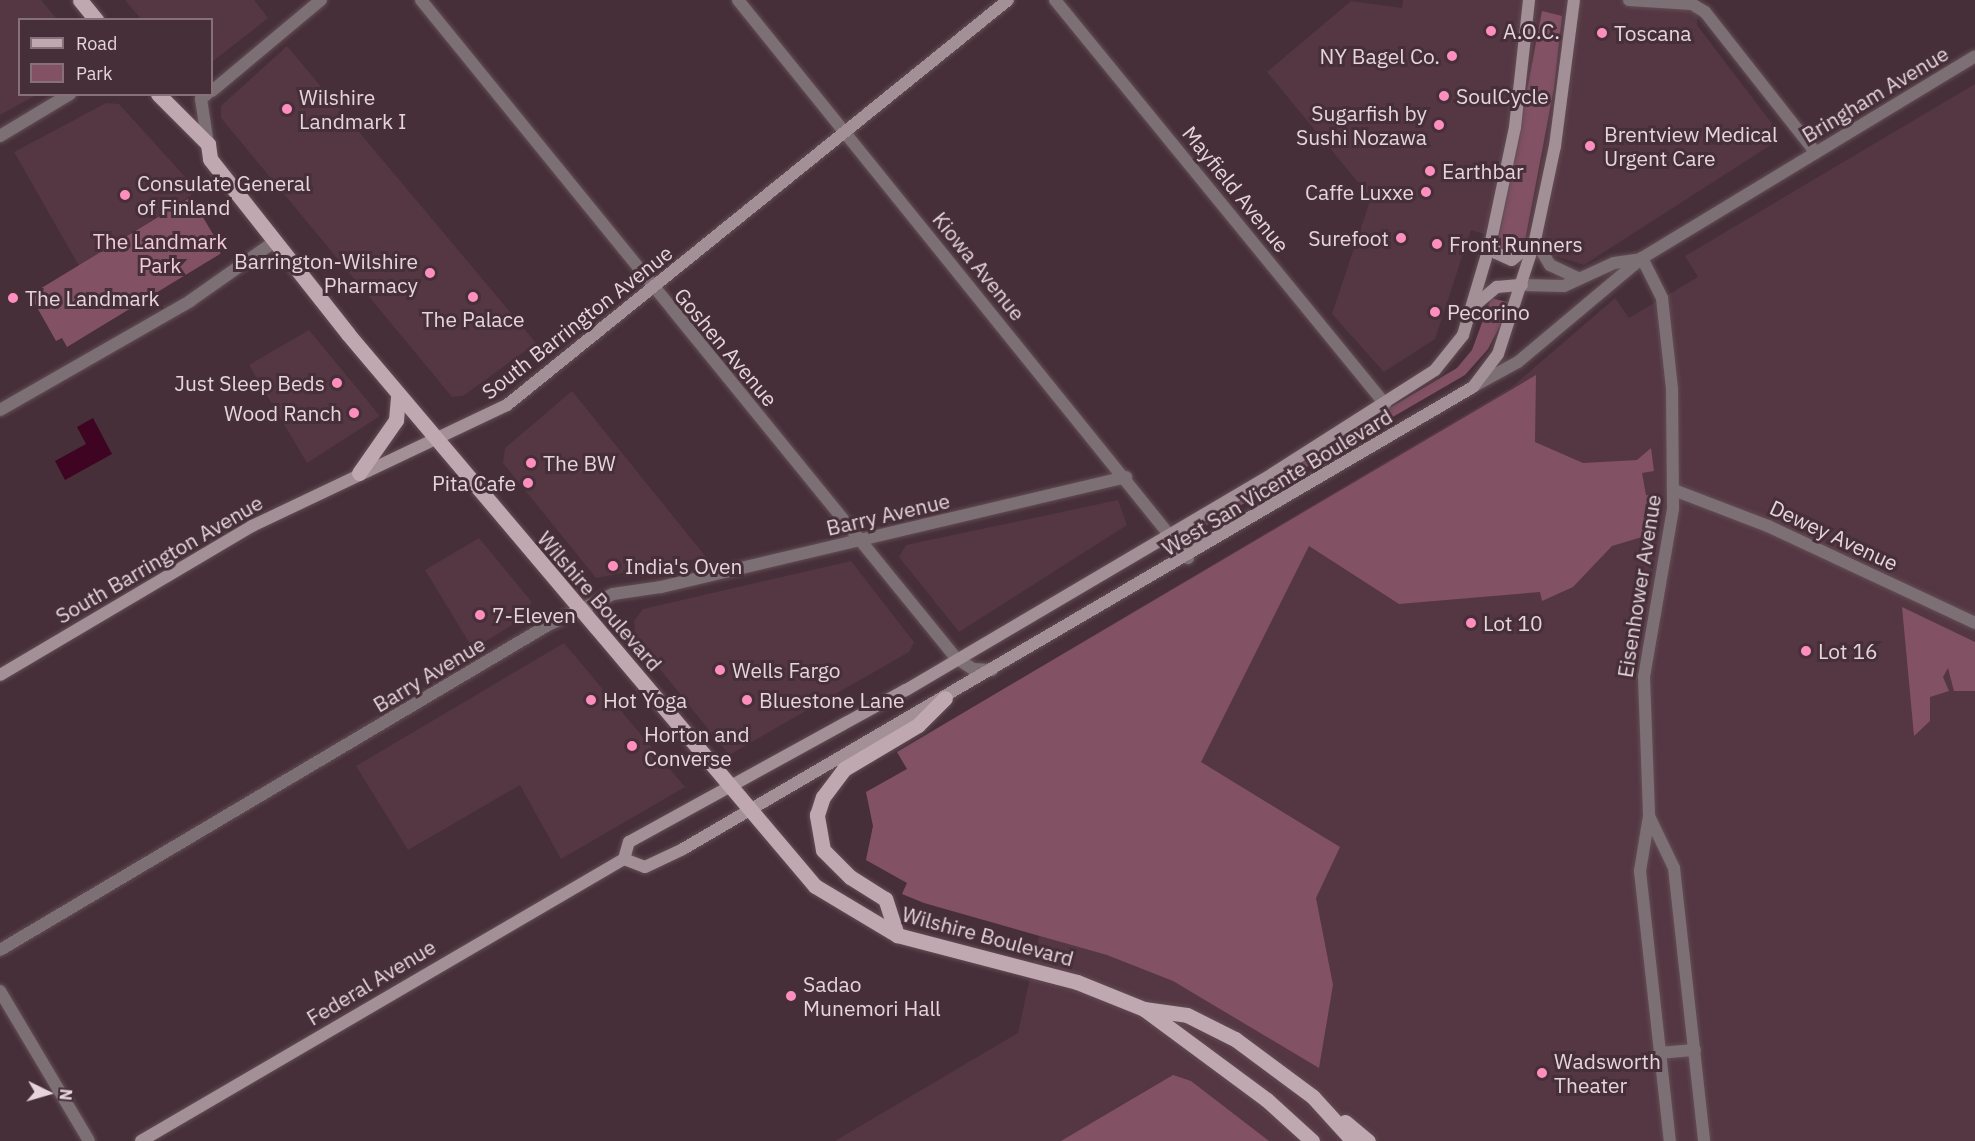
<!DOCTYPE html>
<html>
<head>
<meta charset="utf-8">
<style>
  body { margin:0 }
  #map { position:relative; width:1975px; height:1141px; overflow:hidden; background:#462f38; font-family:"IBM Plex Sans",sans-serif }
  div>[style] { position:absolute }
  .built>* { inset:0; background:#543742 }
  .green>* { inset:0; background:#825164 }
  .water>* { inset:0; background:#3e0422 }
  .roads { filter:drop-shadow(0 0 2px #634d55) drop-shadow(0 0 2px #634d55) }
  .street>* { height:12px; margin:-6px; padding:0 6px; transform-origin:6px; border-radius:6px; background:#7c7074 }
  .secondary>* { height:12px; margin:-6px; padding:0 6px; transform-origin:6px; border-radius:6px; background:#a39096 }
  .primary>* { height:15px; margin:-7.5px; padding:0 7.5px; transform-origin:7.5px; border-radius:7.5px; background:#c0a8b0 }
  .dots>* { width:16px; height:16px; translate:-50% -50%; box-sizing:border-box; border:3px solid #462f38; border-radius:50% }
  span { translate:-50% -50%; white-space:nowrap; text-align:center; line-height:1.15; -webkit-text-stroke:6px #462f38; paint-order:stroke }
  .poi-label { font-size:21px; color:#e5d5db }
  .left { translate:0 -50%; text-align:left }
  .right { translate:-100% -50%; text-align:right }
  .street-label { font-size:21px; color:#e5d5db }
  .park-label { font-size:21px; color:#f2cad9 }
  .legend { position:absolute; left:18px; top:18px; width:195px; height:78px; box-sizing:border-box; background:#462f38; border:2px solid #867179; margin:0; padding:8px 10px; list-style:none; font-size:18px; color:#e5d5db }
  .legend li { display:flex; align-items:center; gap:12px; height:30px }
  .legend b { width:30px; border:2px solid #867179 }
  .north { position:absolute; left:18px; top:1063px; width:60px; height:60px; -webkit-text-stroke:4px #462f38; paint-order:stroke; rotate:95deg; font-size:16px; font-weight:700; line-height:24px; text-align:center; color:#e5d5db }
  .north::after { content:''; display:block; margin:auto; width:21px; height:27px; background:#e5d5db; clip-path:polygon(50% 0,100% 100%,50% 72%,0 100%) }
</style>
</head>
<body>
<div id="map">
  <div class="built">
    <i style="clip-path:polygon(0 0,41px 0,57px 19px,20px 20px,20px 94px,36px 95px,0 115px)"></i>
    <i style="clip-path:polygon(125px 0,254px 0,268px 18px,212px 62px,212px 20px,141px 19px)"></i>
    <i style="clip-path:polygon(1403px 0,1698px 0,1697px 25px,1776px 129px,1774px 143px,1584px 265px,1471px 230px,1435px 339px,1384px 372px,1332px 314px,1371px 198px,1267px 72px,1351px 1px,1402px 8px)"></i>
    <i style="clip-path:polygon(287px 46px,536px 343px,463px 396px,452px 397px,221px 118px,221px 106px)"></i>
    <i style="clip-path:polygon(1975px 84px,1975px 1141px,835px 1141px,1018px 1033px,1039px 936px,902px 894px,907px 883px,866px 860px,873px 826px,866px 792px,907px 769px,897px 752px,1513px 386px,1615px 298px,1629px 318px,1698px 277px,1685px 256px)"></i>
    <i style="clip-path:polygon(106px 103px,119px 104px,198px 191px,79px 266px,14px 152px)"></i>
    <i style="clip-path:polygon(309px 330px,380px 416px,307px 463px,249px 365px)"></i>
    <i style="clip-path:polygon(572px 391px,706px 557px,596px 578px,503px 463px,505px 448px)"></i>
    <i style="clip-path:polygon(1118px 500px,1127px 525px,959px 632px,899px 557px,906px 545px)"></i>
    <i style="clip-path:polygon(479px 538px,531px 601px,530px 614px,473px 649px,425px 570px)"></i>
    <i style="clip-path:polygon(851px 561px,914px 642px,909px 652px,729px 755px,635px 638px,634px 621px,643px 609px)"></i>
    <i style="clip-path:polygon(564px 643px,685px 787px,561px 859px,520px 785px,408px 850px,356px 766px)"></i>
  </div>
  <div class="green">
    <i style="clip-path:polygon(1542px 11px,1562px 16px,1554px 88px,1524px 246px,1513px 254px,1498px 248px,1498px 242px)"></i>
    <i style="clip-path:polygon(191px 197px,217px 241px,223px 242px,220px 254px,67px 347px,62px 338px,56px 341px,30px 295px)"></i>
    <i style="clip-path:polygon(1491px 298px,1507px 302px,1502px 322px,1488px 349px,1465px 375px,1205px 526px,1202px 520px,1457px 368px,1472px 350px)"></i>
    <i style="clip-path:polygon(1536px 375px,1535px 442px,1583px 463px,1637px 460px,1651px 448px,1654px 471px,1642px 473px,1646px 495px,1654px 496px,1652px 534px,1612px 546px,1573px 587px,1542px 601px,1540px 592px,1399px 604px,1309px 546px,1201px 762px,1340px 847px,1316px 898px,1333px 985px,1319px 1068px,1173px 981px,1107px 955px,924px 903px,902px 894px,907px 883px,866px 860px,873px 826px,866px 792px,907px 769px,897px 752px)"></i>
    <i style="clip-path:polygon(1902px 607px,1975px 642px,1975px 691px,1954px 691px,1948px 668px,1943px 677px,1949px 691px,1930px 697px,1930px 721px,1914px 736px)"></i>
    <i style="clip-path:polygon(1173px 1075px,1191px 1081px,1269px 1141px,1061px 1141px)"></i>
  </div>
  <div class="water">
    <i style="clip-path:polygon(93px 418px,112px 454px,65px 480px,55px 461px,86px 444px,77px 427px)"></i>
  </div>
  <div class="roads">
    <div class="street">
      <i style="left:421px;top:0;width:848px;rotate:50.89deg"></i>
      <i style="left:956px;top:658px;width:20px;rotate:33deg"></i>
      <i style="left:973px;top:669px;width:19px;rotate:3deg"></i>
      <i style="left:738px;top:0;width:717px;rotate:51.12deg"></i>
      <i style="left:1055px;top:0;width:522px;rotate:50.76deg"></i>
      <i style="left:1629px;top:0;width:63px;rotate:3.6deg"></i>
      <i style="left:1692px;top:4px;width:15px;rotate:32deg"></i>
      <i style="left:1705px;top:12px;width:179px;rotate:51.8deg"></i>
      <i style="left:212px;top:91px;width:142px;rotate:-39.9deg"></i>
      <i style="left:207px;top:94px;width:8px;rotate:140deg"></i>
      <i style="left:201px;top:99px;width:46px;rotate:81.2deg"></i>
      <i style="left:0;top:136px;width:82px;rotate:-31deg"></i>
      <i style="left:1535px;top:240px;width:29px;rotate:59deg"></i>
      <i style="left:1550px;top:265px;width:31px;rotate:25deg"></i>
      <i style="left:1642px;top:258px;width:45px;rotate:63.4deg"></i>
      <i style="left:1662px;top:298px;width:92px;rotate:83.7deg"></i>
      <i style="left:1672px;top:389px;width:120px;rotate:89.5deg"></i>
      <i style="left:1673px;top:509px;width:170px;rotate:99.8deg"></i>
      <i style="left:1644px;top:677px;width:139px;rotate:87.9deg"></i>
      <i style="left:1649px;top:816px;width:56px;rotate:99.3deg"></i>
      <i style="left:1640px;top:871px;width:272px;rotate:83.7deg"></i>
      <i style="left:1522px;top:285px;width:42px;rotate:1.4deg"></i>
      <i style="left:1564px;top:286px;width:55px;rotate:-24.7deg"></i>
      <i style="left:1614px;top:263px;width:27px;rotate:-8deg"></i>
      <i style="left:1474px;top:386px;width:50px;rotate:-28.6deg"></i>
      <i style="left:1518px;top:362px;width:162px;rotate:-40deg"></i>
      <i style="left:1642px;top:258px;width:389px;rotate:-31.2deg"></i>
      <i style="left:0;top:410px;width:219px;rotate:-29.8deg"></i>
      <i style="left:190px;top:301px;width:103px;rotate:-35.1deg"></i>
      <i style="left:1674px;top:490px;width:101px;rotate:21deg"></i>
      <i style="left:1768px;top:526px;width:229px;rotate:25.1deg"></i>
      <i style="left:1649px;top:816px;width:58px;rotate:64.3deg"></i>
      <i style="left:1674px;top:868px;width:275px;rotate:83.7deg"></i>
      <i style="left:0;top:950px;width:637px;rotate:-30.67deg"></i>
      <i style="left:548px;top:625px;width:72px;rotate:-25.5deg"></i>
      <i style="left:613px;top:594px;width:49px;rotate:-8.3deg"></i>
      <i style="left:661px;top:587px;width:478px;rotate:-13.3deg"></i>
      <i style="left:0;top:991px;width:174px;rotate:59.3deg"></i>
      <i style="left:1659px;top:1053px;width:36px;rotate:-5deg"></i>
    </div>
    <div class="secondary">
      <i style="left:1491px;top:241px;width:13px;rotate:67deg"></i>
      <i style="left:1496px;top:253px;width:17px;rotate:24deg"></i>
      <i style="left:1512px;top:260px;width:23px;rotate:-40deg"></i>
      <i style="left:1474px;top:306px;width:30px;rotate:-40deg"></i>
      <i style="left:1497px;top:287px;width:25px;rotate:-5deg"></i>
      <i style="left:0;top:675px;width:293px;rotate:-30.6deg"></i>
      <i style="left:252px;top:526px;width:282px;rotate:-25.4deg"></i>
      <i style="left:507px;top:405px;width:644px;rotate:-38.95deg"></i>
      <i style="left:624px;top:859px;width:22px;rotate:21deg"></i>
      <i style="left:645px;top:867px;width:42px;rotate:-25.3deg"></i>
      <i style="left:683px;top:849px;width:915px;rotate:-30.32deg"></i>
      <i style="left:1473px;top:387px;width:41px;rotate:-52.9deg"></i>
      <i style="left:1498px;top:354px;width:120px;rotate:-72deg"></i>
      <i style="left:1535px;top:240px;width:96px;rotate:-78deg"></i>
      <i style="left:1555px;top:146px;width:147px;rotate:-82.6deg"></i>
      <i style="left:141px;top:1141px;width:559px;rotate:-30.28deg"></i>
      <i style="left:624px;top:859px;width:18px;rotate:-74deg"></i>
      <i style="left:629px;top:842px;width:316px;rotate:-28.8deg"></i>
      <i style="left:906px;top:690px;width:425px;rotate:-30.5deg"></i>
      <i style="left:1272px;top:474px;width:193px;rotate:-32.5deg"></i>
      <i style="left:1435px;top:370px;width:45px;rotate:-51.3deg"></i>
      <i style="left:1463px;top:335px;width:98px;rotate:-73.4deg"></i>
      <i style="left:1491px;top:241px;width:116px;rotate:-78.1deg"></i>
      <i style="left:1515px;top:127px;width:128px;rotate:-83.7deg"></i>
    </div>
    <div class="primary">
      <i style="left:80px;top:0;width:26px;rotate:51deg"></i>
      <i style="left:158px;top:94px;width:71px;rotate:45deg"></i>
      <i style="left:208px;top:144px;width:15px;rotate:82deg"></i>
      <i style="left:210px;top:159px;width:223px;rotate:51.7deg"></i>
      <i style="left:348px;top:334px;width:723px;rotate:49.77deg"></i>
      <i style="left:815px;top:886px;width:96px;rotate:30.9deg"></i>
      <i style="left:897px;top:935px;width:186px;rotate:14.6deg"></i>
      <i style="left:1077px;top:982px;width:72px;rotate:21.9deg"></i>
      <i style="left:1144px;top:1009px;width:153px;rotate:36.5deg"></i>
      <i style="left:1267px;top:1100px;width:61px;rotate:42.3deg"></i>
      <i style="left:359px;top:473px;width:65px;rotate:-55.1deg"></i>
      <i style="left:396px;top:420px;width:25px;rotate:-85deg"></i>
      <i style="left:897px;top:935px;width:38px;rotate:-108deg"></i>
      <i style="left:885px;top:899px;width:41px;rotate:-147.8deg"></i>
      <i style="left:850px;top:877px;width:38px;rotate:-135deg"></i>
      <i style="left:823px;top:850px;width:36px;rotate:-100deg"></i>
      <i style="left:817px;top:815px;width:19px;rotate:-72deg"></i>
      <i style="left:823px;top:797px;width:35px;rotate:-53deg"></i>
      <i style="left:844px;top:769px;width:86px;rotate:-30.7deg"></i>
      <i style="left:918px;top:725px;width:38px;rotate:-45deg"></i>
      <i style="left:1144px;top:1009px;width:43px;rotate:7.9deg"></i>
      <i style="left:1187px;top:1015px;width:54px;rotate:26.6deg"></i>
      <i style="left:1235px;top:1039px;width:97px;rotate:36.6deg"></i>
      <i style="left:1313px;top:1097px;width:59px;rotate:47.7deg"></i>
      <i style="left:1345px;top:1122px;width:30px;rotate:40deg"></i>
    </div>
  </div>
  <div class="dots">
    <i style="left:1491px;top:31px;background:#fe8ebd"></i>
    <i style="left:1602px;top:33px;background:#fe8ebd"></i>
    <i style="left:1452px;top:56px;background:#fe8ebd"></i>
    <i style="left:1444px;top:96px;background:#fe8ebd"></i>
    <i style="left:287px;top:109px;background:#fe8ebd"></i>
    <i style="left:1439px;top:125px;background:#fe8ebd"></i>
    <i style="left:1590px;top:146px;background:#fe8ebd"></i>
    <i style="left:1430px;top:171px;background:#fe8ebd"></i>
    <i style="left:1426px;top:192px;background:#fe8ebd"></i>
    <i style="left:125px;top:195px;background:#fe8ebd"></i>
    <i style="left:1401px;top:238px;background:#fe8ebd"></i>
    <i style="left:1437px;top:244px;background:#fe8ebd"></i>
    <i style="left:430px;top:273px;background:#fe8ebd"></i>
    <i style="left:473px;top:297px;background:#fe8ebd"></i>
    <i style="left:13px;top:298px;background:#fe8ebd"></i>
    <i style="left:1435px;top:312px;background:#fe8ebd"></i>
    <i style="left:337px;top:383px;background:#fe8ebd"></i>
    <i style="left:354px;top:413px;background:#fe8ebd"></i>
    <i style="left:531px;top:463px;background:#fe8ebd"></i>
    <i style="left:528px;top:483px;background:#fe8ebd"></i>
    <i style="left:613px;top:566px;background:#fe8ebd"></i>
    <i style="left:480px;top:615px;background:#fe8ebd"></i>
    <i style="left:1471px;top:623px;background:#fe8ebd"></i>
    <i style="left:1806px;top:651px;background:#fe8ebd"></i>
    <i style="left:720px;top:670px;background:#fe8ebd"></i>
    <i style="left:591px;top:700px;background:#fe8ebd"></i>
    <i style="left:747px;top:700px;background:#fe8ebd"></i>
    <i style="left:632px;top:746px;background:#fe8ebd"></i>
    <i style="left:791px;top:996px;background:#fe8ebd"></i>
    <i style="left:1542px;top:1073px;background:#fe8ebd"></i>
  </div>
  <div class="poi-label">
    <span class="left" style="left:1503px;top:31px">A.O.C.</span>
    <span class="left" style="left:1614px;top:33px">Toscana</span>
    <span class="right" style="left:1440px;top:56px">NY Bagel Co.</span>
    <span class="left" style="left:1456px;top:96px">SoulCycle</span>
    <span class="left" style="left:299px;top:109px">Wilshire<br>Landmark I</span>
    <span class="right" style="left:1427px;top:125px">Sugarfish by<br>Sushi Nozawa</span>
    <span class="left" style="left:1604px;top:146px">Brentview Medical<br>Urgent Care</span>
    <span class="left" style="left:1442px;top:171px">Earthbar</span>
    <span class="left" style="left:137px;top:195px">Consulate General<br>of Finland</span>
    <span class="right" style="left:1414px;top:192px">Caffe Luxxe</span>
    <span class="right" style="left:1389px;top:238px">Surefoot</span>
    <span class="left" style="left:1449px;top:244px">Front Runners</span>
    <span class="right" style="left:418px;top:273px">Barrington-Wilshire<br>Pharmacy</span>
    <span class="left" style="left:25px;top:298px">The Landmark</span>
    <span class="left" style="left:1447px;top:312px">Pecorino</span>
    <span style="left:473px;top:319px">The Palace</span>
    <span class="right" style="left:325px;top:383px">Just Sleep Beds</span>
    <span class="right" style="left:342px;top:413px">Wood Ranch</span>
    <span class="left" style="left:543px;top:463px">The BW</span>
    <span class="right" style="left:516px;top:483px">Pita Cafe</span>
    <span class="left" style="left:625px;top:566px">India's Oven</span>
    <span class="left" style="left:492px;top:615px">7-Eleven</span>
    <span class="left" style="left:1483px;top:623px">Lot 10</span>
    <span class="left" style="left:1818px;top:651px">Lot 16</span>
    <span class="left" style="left:732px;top:670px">Wells Fargo</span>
    <span class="left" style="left:603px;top:700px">Hot Yoga</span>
    <span class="left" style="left:759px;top:700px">Bluestone Lane</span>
    <span class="left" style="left:644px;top:746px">Horton and<br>Converse</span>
    <span class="left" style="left:803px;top:996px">Sadao<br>Munemori Hall</span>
    <span class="left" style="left:1554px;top:1073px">Wadsworth<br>Theater</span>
  </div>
  <div class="street-label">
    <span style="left:1875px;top:94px;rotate:-31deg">Bringham Avenue</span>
    <span style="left:1236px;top:189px;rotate:51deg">Mayfield Avenue</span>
    <span style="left:979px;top:266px;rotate:51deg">Kiowa Avenue</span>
    <span style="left:577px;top:322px;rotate:-38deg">South Barrington Avenue</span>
    <span style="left:726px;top:347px;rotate:50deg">Goshen Avenue</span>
    <span style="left:1277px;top:482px;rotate:-31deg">West San Vicente Boulevard</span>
    <span style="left:888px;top:514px;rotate:-13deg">Barry Avenue</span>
    <span style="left:1834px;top:535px;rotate:25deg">Dewey Avenue</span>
    <span style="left:159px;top:559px;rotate:-30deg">South Barrington Avenue</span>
    <span style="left:1639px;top:586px;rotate:-81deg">Eisenhower Avenue</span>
    <span style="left:600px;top:601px;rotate:49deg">Wilshire Boulevard</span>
    <span style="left:429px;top:674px;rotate:-31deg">Barry Avenue</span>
    <span style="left:988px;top:936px;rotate:15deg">Wilshire Boulevard</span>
    <span style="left:371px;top:982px;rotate:-31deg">Federal Avenue</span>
  </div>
  <div class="park-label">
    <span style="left:160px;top:253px">The Landmark<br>Park</span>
  </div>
  <ul class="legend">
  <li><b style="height:8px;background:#c0a8b0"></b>Road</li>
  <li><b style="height:16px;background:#825164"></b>Park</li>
  </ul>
  <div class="north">N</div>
</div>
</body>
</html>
